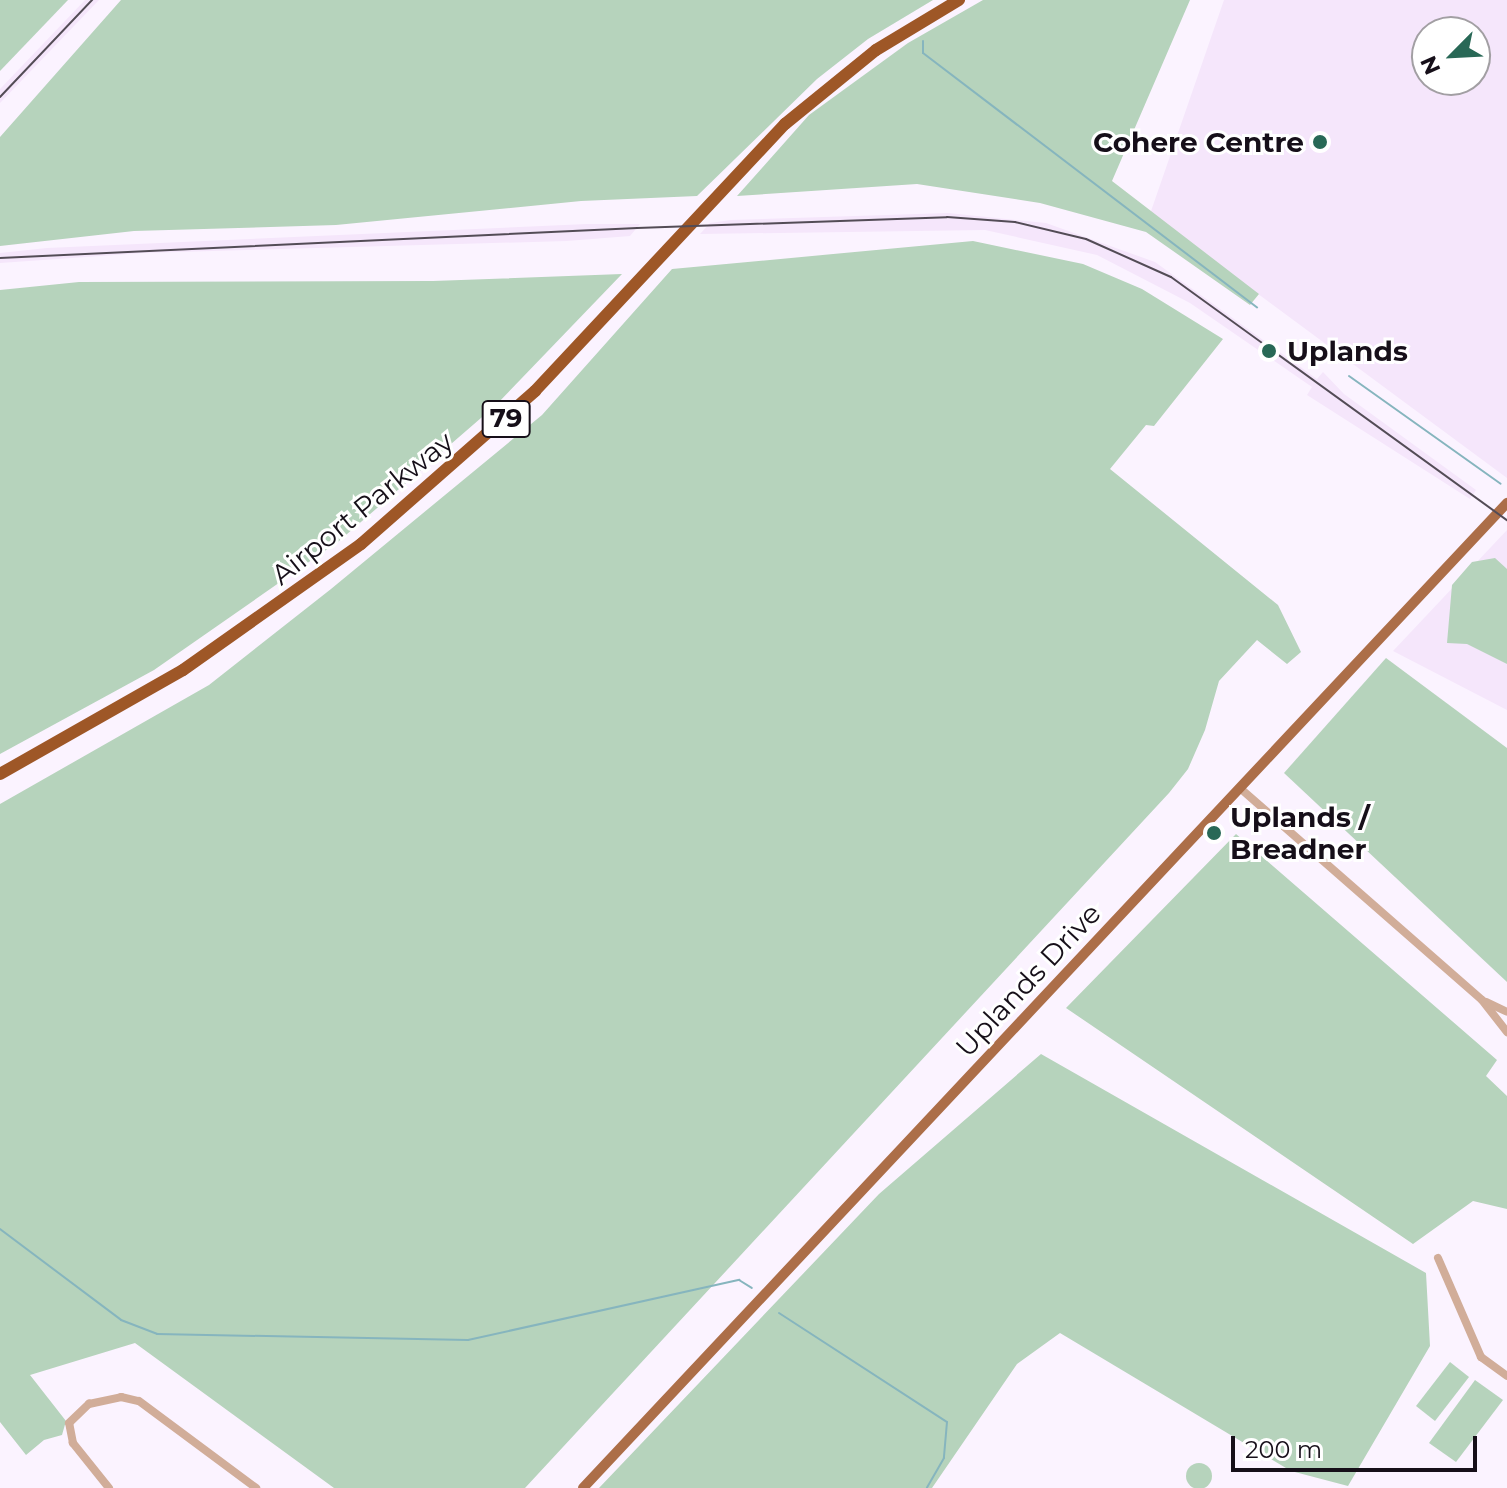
<!DOCTYPE html>
<html>
<head>
<meta charset="utf-8">
<style>
  body { margin:0 }
  #map { position:relative; width:1507px; height:1488px; overflow:hidden; background:#fbf3ff; font-family:Montserrat,sans-serif }
  div>[style] { position:absolute }
  .built>* { inset:0; background:#f5e6fb }
  .green>* { inset:0; background:#b6d3bc }
  .round { border-radius:50% }
  .stream>* { height:2px; margin:-1px; padding:0 1px; transform-origin:1px; border-radius:1px; background:#86b5be }
  .minor>* { height:8px; margin:-4px; padding:0 4px; transform-origin:4px; border-radius:4px; background:#d1ad99 }
  .major>* { height:10px; margin:-5px; padding:0 5px; transform-origin:5px; border-radius:5px; background:#ac6e48 }
  .highway>* { height:12px; margin:-6px; padding:0 6px; transform-origin:6px; border-radius:6px; background:#9e5727 }
  .tram>* { height:2px; margin:-1px; padding:0 1px; transform-origin:1px; border-radius:1px; background:#534c56 }
  .dots>* { width:22px; height:22px; translate:-50% -50%; box-sizing:border-box; border:4px solid #fff; border-radius:50% }
  span { translate:-50% -50%; white-space:nowrap; text-align:center; line-height:1.15; -webkit-text-stroke:6px #fff; paint-order:stroke }
  .shield-label span { padding:2px 6px; background:#fff; border:2px solid; border-radius:6px; -webkit-text-stroke-width:0 }
  .shield-label { font-size:26px; color:#160f19; font-weight:700 }
  .poi-label { font-size:28px; color:#160f19; font-weight:700 }
  .right { translate:-100% -50%; text-align:right }
  .left { translate:0 -50%; text-align:left }
  .street-label { font-size:28px; color:#160f19 }
  .north { position:absolute; left:1411px; top:16px; width:80px; height:80px; box-sizing:border-box; background:#fff; border:2px solid #a29fa3; border-radius:50%; rotate:246deg; font-size:22px; font-weight:700; line-height:32px; text-align:center; color:#160f19 }
  .north::after { content:''; display:block; margin:auto; width:28px; height:36px; background:#286856; clip-path:polygon(50% 0,100% 100%,50% 72%,0 100%) }
  .scale { position:absolute; left:1231px; top:1436px; width:246px; height:36px; box-sizing:border-box; border:4px solid #160f19; border-top:0; padding-left:10px; font-size:24px; line-height:28px; white-space:nowrap; color:#160f19; -webkit-text-stroke:6px #fff; paint-order:stroke }
</style>
</head>
<body>
<div id="map">
  <div class="built">
    <i style="clip-path:polygon(85px 0,99px 0,0 103px,0 89px)"></i>
    <i style="clip-path:polygon(evenodd,1224px 0,1507px 0,1507px 478px,1150px 214px,1224px 0,1427px 32px,1475px 32px,1475px 80px,1427px 80px,1427px 32px)"></i>
    <i style="clip-path:polygon(948px 213px,1046px 223px,1155px 262px,1317px 379px,1323px 372px,1344px 394px,1476px 490px,1470px 499px,1307px 395px,1312px 387px,1190px 303px,1097px 255px,985px 230px,700px 234px,710px 223px,731px 220px)"></i>
    <i style="clip-path:polygon(587px 224px,640px 224px,630px 236px,567px 241px,143px 253px,0 263px,0 253px,47px 248px)"></i>
    <i style="clip-path:polygon(1507px 530px,1507px 710px,1393px 651px)"></i>
  </div>
  <div class="green">
    <i style="clip-path:polygon(0 0,68px 0,0 71px)"></i>
    <i style="clip-path:polygon(121px 0,933px 0,868px 39px,817px 79px,697px 196px,581px 201px,336px 225px,134px 231px,0 246px,0 137px)"></i>
    <i style="clip-path:polygon(983px 0,1190px 0,1112px 181px,1259px 294px,1250px 305px,1146px 232px,1040px 203px,917px 184px,737px 196px,809px 115px,908px 43px)"></i>
    <i style="clip-path:polygon(973px 241px,1083px 264px,1142px 289px,1223px 339px,1154px 426px,1146px 425px,1110px 469px,1278px 605px,1301px 652px,1287px 664px,1257px 640px,1219px 681px,1205px 730px,1188px 769px,1169px 793px,525px 1488px,334px 1488px,135px 1343px,30px 1375px,66px 1421px,62px 1435px,44px 1440px,26px 1455px,0 1422px,0 804px,209px 685px,331px 589px,542px 415px,672px 269px)"></i>
    <i style="clip-path:polygon(622px 274px,496px 405px,339px 541px,154px 670px,0 754px,0 290px,79px 282px,433px 281px)"></i>
    <i style="clip-path:polygon(1495px 558px,1507px 569px,1507px 664px,1467px 644px,1447px 643px,1452px 585px,1472px 562px)"></i>
    <i style="clip-path:polygon(1386px 658px,1507px 748px,1507px 982px,1284px 773px)"></i>
    <i style="clip-path:polygon(1236px 834px,1497px 1060px,1486px 1076px,1507px 1096px,1507px 1209px,1473px 1201px,1413px 1244px,1066px 1008px)"></i>
    <i style="clip-path:polygon(1041px 1054px,1426px 1273px,1430px 1346px,1348px 1486px,1291px 1471px,1060px 1333px,1017px 1364px,932px 1488px,599px 1488px,879px 1194px)"></i>
    <i style="clip-path:polygon(1450px 1362px,1469px 1377px,1435px 1421px,1416px 1406px)"></i>
    <i style="clip-path:polygon(1475px 1380px,1503px 1400px,1456px 1462px,1429px 1443px)"></i>
    <i class="round" style="left:1186px;top:1463px;width:26px;height:26px"></i>
  </div>
  <div class="stream">
    <i style="left:923px;top:41px;width:12px;rotate:90deg"></i>
    <i style="left:923px;top:53px;width:420px;rotate:37.3deg"></i>
    <i style="left:1349px;top:376px;width:186px;rotate:35.4deg"></i>
    <i style="left:0;top:1229px;width:151px;rotate:36.9deg"></i>
    <i style="left:121px;top:1320px;width:39px;rotate:21deg"></i>
    <i style="left:157px;top:1334px;width:311px;rotate:1.1deg"></i>
    <i style="left:468px;top:1340px;width:278px;rotate:-12.5deg"></i>
    <i style="left:739px;top:1280px;width:15px;rotate:32deg"></i>
    <i style="left:779px;top:1313px;width:200px;rotate:33deg"></i>
    <i style="left:947px;top:1422px;width:36px;rotate:95deg"></i>
    <i style="left:944px;top:1458px;width:34px;rotate:120deg"></i>
  </div>
  <div class="minor">
    <i style="left:1241px;top:789px;width:320px;rotate:41.2deg"></i>
    <i style="left:1482px;top:1000px;width:41px;rotate:52deg"></i>
    <i style="left:1486px;top:1002px;width:23px;rotate:25deg"></i>
    <i style="left:1438px;top:1258px;width:108px;rotate:66.5deg"></i>
    <i style="left:1481px;top:1357px;width:32px;rotate:36deg"></i>
    <i style="left:109px;top:1488px;width:58px;rotate:-128.7deg"></i>
    <i style="left:73px;top:1443px;width:20px;rotate:-101deg"></i>
    <i style="left:69px;top:1423px;width:28px;rotate:-44deg"></i>
    <i style="left:89px;top:1404px;width:33px;rotate:-12deg"></i>
    <i style="left:121px;top:1397px;width:18px;rotate:13deg"></i>
    <i style="left:139px;top:1401px;width:146px;rotate:36.6deg"></i>
  </div>
  <div class="major">
    <i style="left:583px;top:1488px;width:1351px;rotate:-46.83deg"></i>
  </div>
  <div class="highway">
    <i style="left:0;top:774px;width:210px;rotate:-29.6deg"></i>
    <i style="left:183px;top:670px;width:218px;rotate:-35.3deg"></i>
    <i style="left:361px;top:544px;width:232px;rotate:-41.3deg"></i>
    <i style="left:535px;top:391px;width:366px;rotate:-46.9deg"></i>
    <i style="left:785px;top:124px;width:117px;rotate:-39.1deg"></i>
    <i style="left:876px;top:50px;width:97px;rotate:-31.1deg"></i>
  </div>
  <div class="tram">
    <i style="left:0;top:97px;width:134px;rotate:-46.5deg"></i>
    <i style="left:0;top:258px;width:638px;rotate:-2.7deg"></i>
    <i style="left:637px;top:228px;width:310px;rotate:-2deg"></i>
    <i style="left:947px;top:217px;width:68px;rotate:4.2deg"></i>
    <i style="left:1015px;top:222px;width:73px;rotate:13.5deg"></i>
    <i style="left:1086px;top:239px;width:93px;rotate:24.1deg"></i>
    <i style="left:1171px;top:277px;width:415px;rotate:35.9deg"></i>
  </div>
  <div class="dots">
    <i style="left:1320px;top:142px;background:#286856"></i>
    <i style="left:1269px;top:351px;background:#286856"></i>
    <i style="left:1214px;top:833px;background:#286856"></i>
  </div>
  <div class="shield-label">
    <span style="left:506px;top:419px">79</span>
  </div>
  <div class="poi-label">
    <span class="right" style="left:1304px;top:142px">Cohere Centre</span>
    <span class="left" style="left:1287px;top:351px">Uplands</span>
    <span class="left" style="left:1230px;top:833px">Uplands /<br>Breadner</span>
  </div>
  <div class="street-label">
    <span style="left:362px;top:508px;rotate:-39deg">Airport Parkway</span>
    <span style="left:1028px;top:980px;rotate:-47deg">Uplands Drive</span>
  </div>
  <div class="north">N</div>
  <div class="scale">200 m</div>
</div>
</body>
</html>
